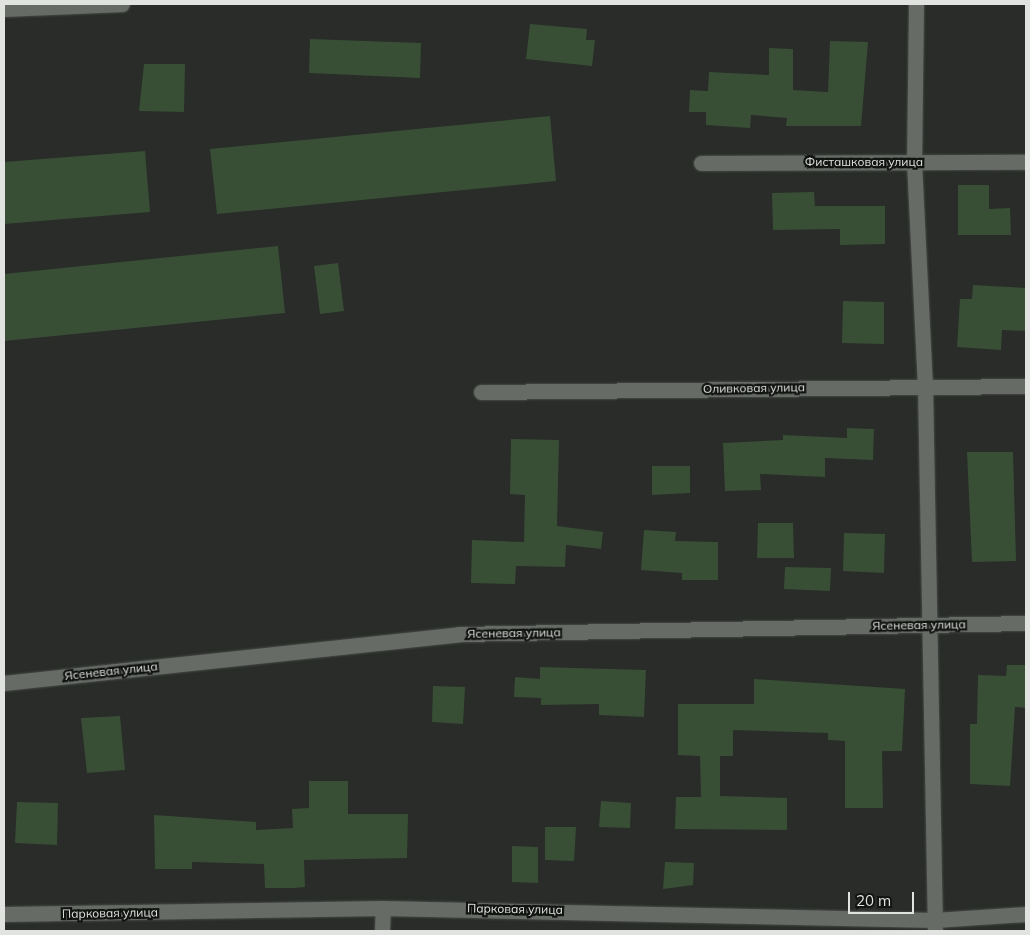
<!DOCTYPE html>
<html>
<head>
<meta charset="utf-8">
<style>
  body { margin:0 }
  #map { position:relative; width:1030px; height:935px; overflow:hidden; background:#292c28; font-family:Mulish,sans-serif }
  div>[style] { position:absolute }
  .building>* { inset:0; background:#384f36 }
  .roads { filter:drop-shadow(0 0 1px #474b47) drop-shadow(0 0 1px #474b47) }
  .minor>* { height:15px; margin:-7.5px; padding:0 7.5px; transform-origin:7.5px; border-radius:7.5px; background:#676b66 }
  span { translate:-50% -50%; white-space:nowrap; text-align:center; line-height:1.15; -webkit-text-stroke:4.5px #121412; paint-order:stroke }
  .street-label { font-size:12px; color:#e1e3e0 }
  .frame { position:absolute; inset:0; border:5px solid #e1e3e0; pointer-events:none }
  .scale { position:absolute; left:848px; top:892px; width:66px; height:22px; box-sizing:border-box; border:2px solid #e1e3e0; border-top:0; padding-left:6px; font-size:15px; line-height:18px; white-space:nowrap; color:#e1e3e0; -webkit-text-stroke:4px #121412; paint-order:stroke }
</style>
</head>
<body>
<div id="map">
  <div class="building">
    <i style="clip-path:polygon(530px 24px,587px 29px,586px 40px,595px 40px,592px 66px,526px 59px)"></i>
    <i style="clip-path:polygon(310px 39px,421px 43px,420px 78px,309px 73px)"></i>
    <i style="clip-path:polygon(830px 41px,868px 42px,861px 126px,786px 126px,787px 118px,751px 115px,750px 128px,706px 125px,706px 112px,689px 112px,690px 90px,708px 91px,709px 72px,769px 75px,769px 48px,793px 49px,793px 90px,828px 92px)"></i>
    <i style="clip-path:polygon(144px 64px,185px 64px,184px 112px,139px 111px)"></i>
    <i style="clip-path:polygon(550px 116px,556px 181px,217px 214px,210px 149px)"></i>
    <i style="clip-path:polygon(145px 151px,150px 212px,4px 224px,4px 162px)"></i>
    <i style="clip-path:polygon(958px 185px,989px 185px,989px 209px,1010px 208px,1011px 235px,958px 235px)"></i>
    <i style="clip-path:polygon(814px 192px,815px 206px,885px 206px,885px 244px,840px 245px,840px 229px,773px 230px,772px 193px)"></i>
    <i style="clip-path:polygon(278px 246px,285px 313px,4px 341px,4px 274px)"></i>
    <i style="clip-path:polygon(338px 263px,344px 311px,320px 314px,314px 266px)"></i>
    <i style="clip-path:polygon(973px 285px,1026px 288px,1026px 331px,1002px 330px,1001px 350px,957px 347px,960px 299px,972px 299px)"></i>
    <i style="clip-path:polygon(843px 301px,884px 302px,884px 344px,842px 343px)"></i>
    <i style="clip-path:polygon(847px 428px,874px 429px,873px 460px,825px 458px,825px 477px,760px 474px,761px 490px,725px 491px,723px 443px,783px 440px,783px 435px,847px 438px)"></i>
    <i style="clip-path:polygon(511px 439px,559px 440px,557px 526px,603px 532px,601px 549px,566px 545px,565px 567px,516px 566px,515px 584px,471px 583px,472px 540px,524px 542px,525px 495px,510px 494px)"></i>
    <i style="clip-path:polygon(967px 452px,1013px 452px,1016px 561px,972px 562px)"></i>
    <i style="clip-path:polygon(652px 466px,690px 466px,690px 493px,652px 495px)"></i>
    <i style="clip-path:polygon(758px 523px,793px 523px,794px 558px,757px 558px)"></i>
    <i style="clip-path:polygon(644px 530px,676px 532px,675px 541px,718px 542px,718px 580px,682px 580px,682px 573px,641px 570px)"></i>
    <i style="clip-path:polygon(844px 533px,885px 534px,884px 573px,843px 571px)"></i>
    <i style="clip-path:polygon(785px 567px,831px 568px,830px 591px,784px 589px)"></i>
    <i style="clip-path:polygon(1007px 665px,1026px 665px,1026px 708px,1015px 707px,1010px 786px,970px 784px,970px 724px,977px 724px,978px 675px,1006px 676px)"></i>
    <i style="clip-path:polygon(540px 667px,646px 670px,644px 717px,599px 715px,599px 704px,541px 705px,541px 698px,514px 697px,515px 677px,540px 679px)"></i>
    <i style="clip-path:polygon(754px 679px,905px 689px,902px 751px,882px 751px,883px 808px,845px 808px,845px 741px,828px 740px,828px 733px,733px 730px,733px 756px,720px 756px,720px 796px,787px 798px,787px 830px,675px 829px,676px 797px,701px 797px,700px 756px,678px 755px,678px 704px,754px 704px)"></i>
    <i style="clip-path:polygon(433px 686px,465px 687px,463px 724px,432px 722px)"></i>
    <i style="clip-path:polygon(120px 716px,125px 770px,87px 773px,81px 718px)"></i>
    <i style="clip-path:polygon(309px 781px,348px 781px,348px 814px,408px 814px,407px 858px,304px 860px,305px 887px,293px 888px,265px 888px,264px 864px,192px 862px,192px 869px,155px 869px,154px 815px,256px 822px,256px 830px,293px 828px,292px 809px,309px 808px)"></i>
    <i style="clip-path:polygon(601px 801px,631px 803px,630px 828px,599px 827px)"></i>
    <i style="clip-path:polygon(17px 802px,58px 803px,57px 845px,15px 843px)"></i>
    <i style="clip-path:polygon(545px 827px,576px 827px,574px 861px,545px 860px)"></i>
    <i style="clip-path:polygon(512px 846px,538px 847px,538px 883px,512px 882px)"></i>
    <i style="clip-path:polygon(665px 862px,694px 863px,693px 885px,663px 889px)"></i>
  </div>
  <div class="roads">
    <div class="minor">
      <i style="left:916px;top:4px;width:158px;rotate:90.7deg"></i>
      <i style="left:914px;top:162px;width:223px;rotate:87.2deg"></i>
      <i style="left:925px;top:385px;width:546px;rotate:88.95deg"></i>
      <i style="left:4px;top:9px;width:118px;rotate:-2.4deg"></i>
      <i style="left:701px;top:163px;width:325px;rotate:-0.2deg"></i>
      <i style="left:481px;top:392px;width:545px;rotate:-0.63deg"></i>
      <i style="left:4px;top:683px;width:458px;rotate:-6.1deg"></i>
      <i style="left:459px;top:634px;width:567px;rotate:-1.11deg"></i>
      <i style="left:4px;top:914px;width:379px;rotate:-0.9deg"></i>
      <i style="left:383px;top:908px;width:552px;rotate:1.25deg"></i>
      <i style="left:935px;top:920px;width:91px;rotate:-3.8deg"></i>
      <i style="left:382px;top:931px;width:23px;rotate:-88deg"></i>
    </div>
  </div>
  <div class="street-label">
    <span style="left:864px;top:162px">Фисташковая улица</span>
    <span style="left:754px;top:388px;rotate:-1deg">Оливковая улица</span>
    <span style="left:919px;top:625px;rotate:-1deg">Ясеневая улица</span>
    <span style="left:514px;top:633px;rotate:-1deg">Ясеневая улица</span>
    <span style="left:111px;top:671px;rotate:-6deg">Ясеневая улица</span>
    <span style="left:515px;top:909px;rotate:1deg">Парковая улица</span>
    <span style="left:110px;top:913px;rotate:-1deg">Парковая улица</span>
  </div>
  <div class="frame"></div>
  <div class="scale">20 m</div>
</div>
</body>
</html>
